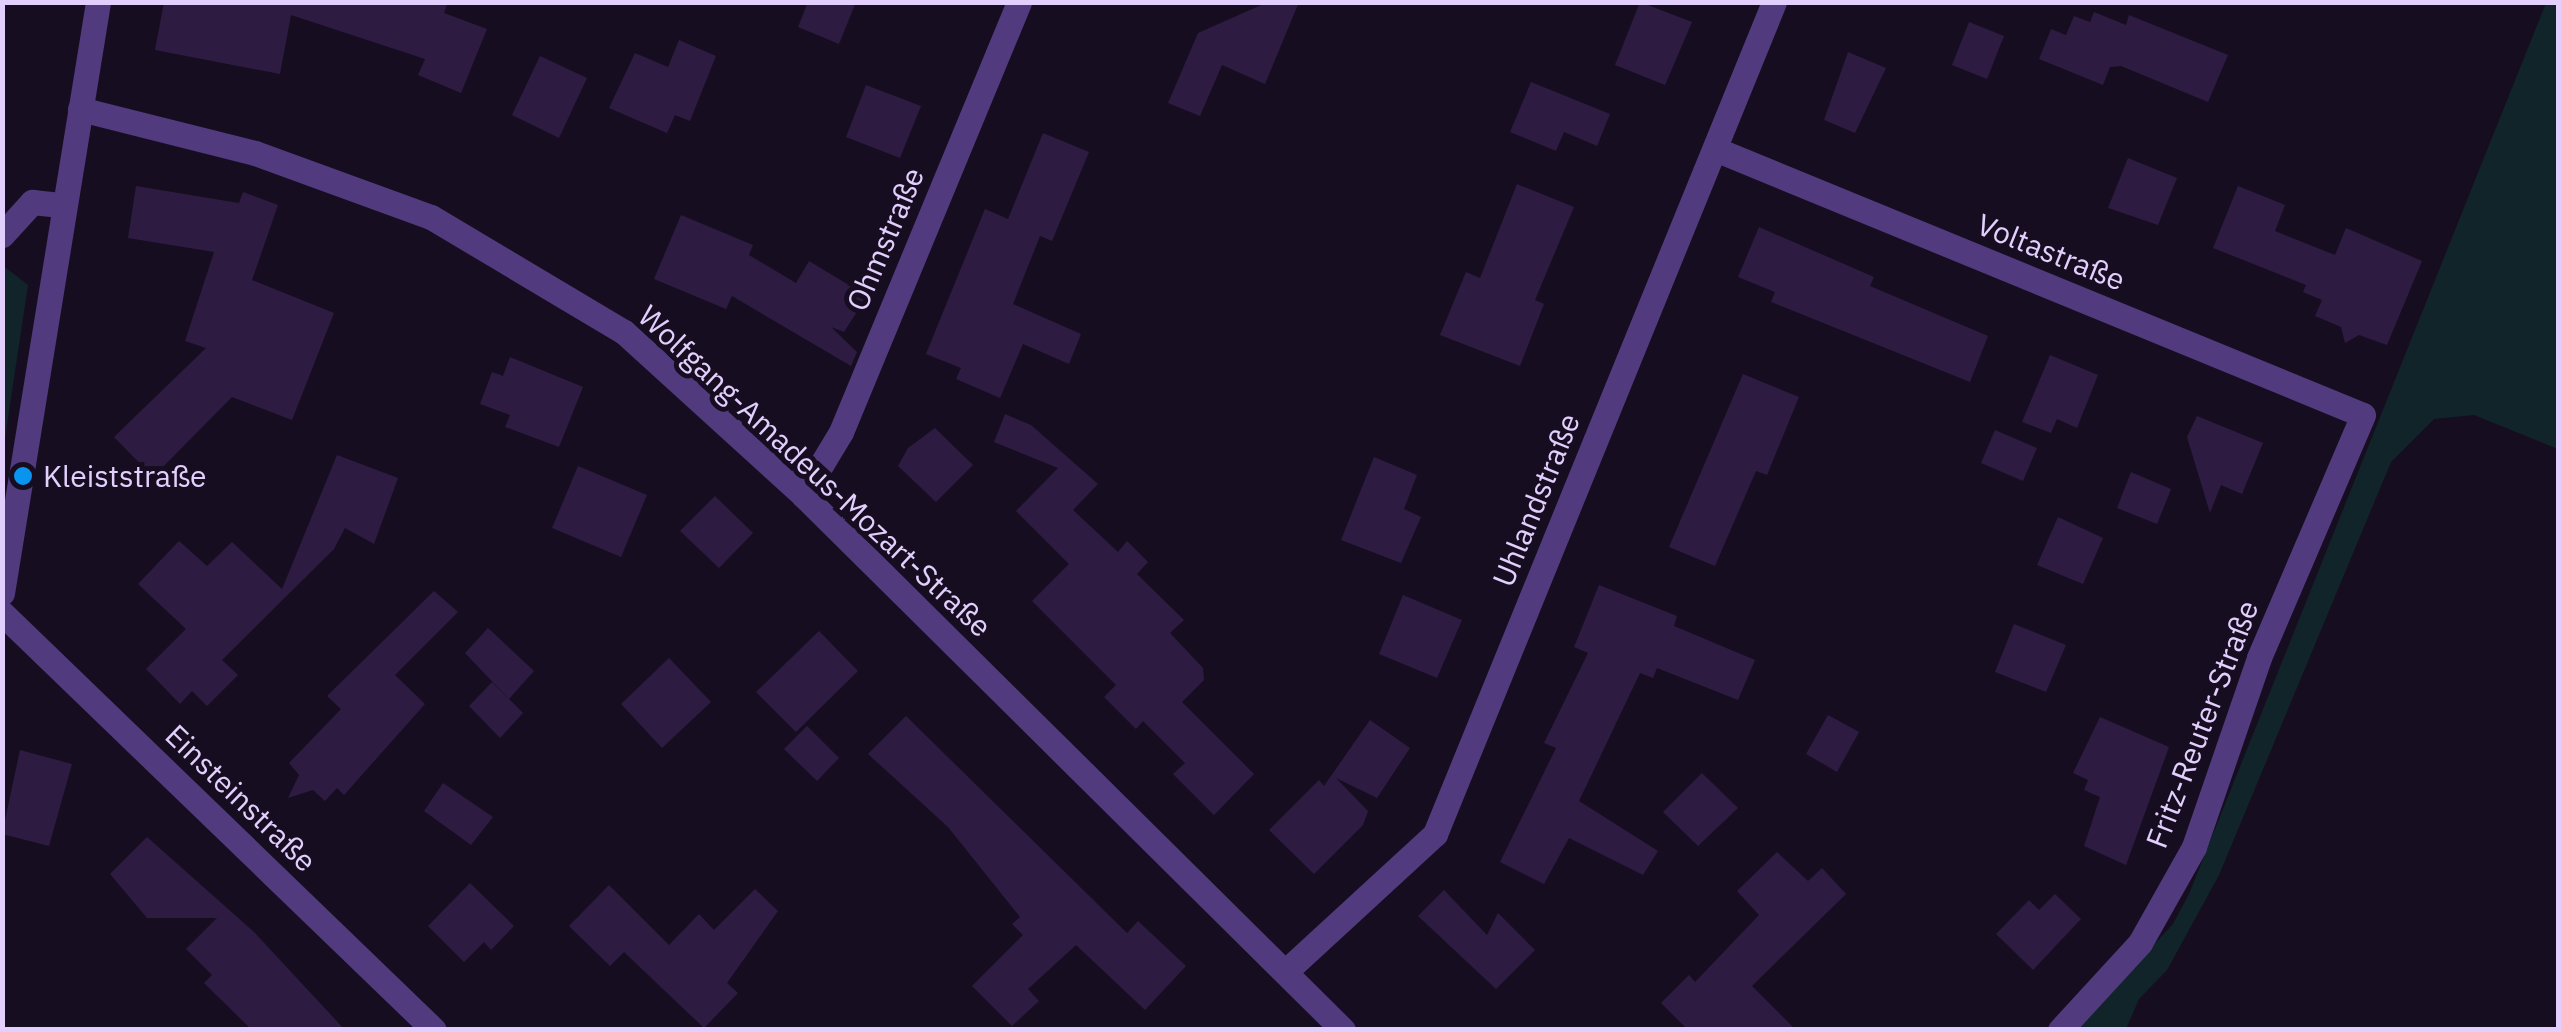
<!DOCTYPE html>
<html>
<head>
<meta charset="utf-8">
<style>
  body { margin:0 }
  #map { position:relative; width:2561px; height:1032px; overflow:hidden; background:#160e20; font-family:"IBM Plex Sans",sans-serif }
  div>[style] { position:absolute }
  .green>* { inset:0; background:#11242a }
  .building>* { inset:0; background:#2d1b41 }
  .minor>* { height:25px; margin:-12.5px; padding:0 12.5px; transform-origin:12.5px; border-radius:12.5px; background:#513a7e }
  .dots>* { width:28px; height:28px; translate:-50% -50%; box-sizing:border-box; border:5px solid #160e20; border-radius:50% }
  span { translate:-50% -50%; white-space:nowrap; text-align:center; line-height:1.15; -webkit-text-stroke:10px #160e20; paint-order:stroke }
  .street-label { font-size:30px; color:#e2cffd }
  .poi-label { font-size:30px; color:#e2cffd }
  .left { translate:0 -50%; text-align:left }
  .frame { position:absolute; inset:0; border:5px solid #e2cffd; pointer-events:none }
</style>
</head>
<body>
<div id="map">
  <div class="green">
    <i style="clip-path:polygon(2546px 3px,2558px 3px,2558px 449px,2474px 415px,2434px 419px,2391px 462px,2219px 875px,2167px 970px,2139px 999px,2126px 1029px,2075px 1030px,2173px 924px,2189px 894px)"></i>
    <i style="clip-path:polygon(2px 265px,28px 285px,3px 451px,2px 451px)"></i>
  </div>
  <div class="building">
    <i style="clip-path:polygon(164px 2px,448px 2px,444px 13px,487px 29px,461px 93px,418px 75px,425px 59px,291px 15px,280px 74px,155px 50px)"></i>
    <i style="clip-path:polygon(808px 2px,856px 2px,839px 44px,798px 27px)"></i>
    <i style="clip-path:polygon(1268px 2px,1299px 2px,1265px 84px,1222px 65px,1200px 116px,1168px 103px,1198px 33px)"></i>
    <i style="clip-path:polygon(1640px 2px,1692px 22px,1665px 85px,1615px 65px)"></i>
    <i style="clip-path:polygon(2094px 12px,2126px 25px,2129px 15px,2228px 55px,2208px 102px,2121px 66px,2110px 67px,2103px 85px,2039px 59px,2051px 29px,2066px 35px,2074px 16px,2090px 22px)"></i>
    <i style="clip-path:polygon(1969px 22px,2004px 36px,1987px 79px,1952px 65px)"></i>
    <i style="clip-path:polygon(679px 40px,716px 56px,690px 121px,675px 115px,667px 133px,609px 108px,635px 53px,668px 67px)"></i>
    <i style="clip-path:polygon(1848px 52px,1886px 68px,1855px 133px,1824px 120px)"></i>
    <i style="clip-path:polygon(540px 56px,587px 78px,559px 138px,512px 115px)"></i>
    <i style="clip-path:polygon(1531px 82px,1610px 114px,1597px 146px,1564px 132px,1556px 151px,1510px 132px)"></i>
    <i style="clip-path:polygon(866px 85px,921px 106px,900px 158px,846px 137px)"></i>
    <i style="clip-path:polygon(1043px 133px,1089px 152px,1052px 241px,1040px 236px,1013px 304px,1081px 334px,1069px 364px,1023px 344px,1000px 398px,956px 379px,961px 368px,926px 354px,985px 209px,1008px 219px)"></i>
    <i style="clip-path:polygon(2128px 158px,2177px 178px,2158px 225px,2108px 208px)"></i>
    <i style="clip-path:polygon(1517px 184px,1574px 207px,1535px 300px,1544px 304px,1520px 366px,1440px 335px,1466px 272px,1480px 278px)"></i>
    <i style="clip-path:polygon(136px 186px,239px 203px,243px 192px,278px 205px,252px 280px,334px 313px,292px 420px,232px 397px,153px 477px,114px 437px,206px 348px,185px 341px,214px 252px,128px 238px)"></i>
    <i style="clip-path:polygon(2238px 186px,2285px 205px,2275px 231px,2335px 255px,2346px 228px,2422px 261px,2387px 345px,2359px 335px,2345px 343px,2341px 327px,2315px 316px,2322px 300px,2303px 292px,2306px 285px,2213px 248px)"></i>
    <i style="clip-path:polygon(681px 215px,753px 245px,749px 255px,796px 283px,809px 261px,867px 296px,844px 332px,831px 327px,857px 352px,851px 366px,732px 296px,726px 309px,654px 279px)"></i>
    <i style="clip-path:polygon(1759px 227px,1874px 277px,1870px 286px,1988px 336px,1970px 382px,1771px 302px,1775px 292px,1738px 277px)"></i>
    <i style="clip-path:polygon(2050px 355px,2098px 375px,2077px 428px,2057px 419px,2051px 433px,2022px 422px)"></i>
    <i style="clip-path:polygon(510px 357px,583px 387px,559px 447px,505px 427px,510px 415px,480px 404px,492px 372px,503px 376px)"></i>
    <i style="clip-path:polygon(1743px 374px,1799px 397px,1767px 475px,1756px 471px,1715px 566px,1669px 547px)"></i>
    <i style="clip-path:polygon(1005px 414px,1031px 425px,1098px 484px,1073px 510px,1118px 552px,1127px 541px,1148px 562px,1137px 574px,1184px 620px,1170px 633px,1203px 668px,1204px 680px,1182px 702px,1254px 774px,1214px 815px,1173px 774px,1185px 763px,1143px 721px,1136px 729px,1104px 697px,1116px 685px,1032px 601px,1069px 564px,1016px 511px,1058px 468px,994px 442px)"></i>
    <i style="clip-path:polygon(2197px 416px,2263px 443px,2242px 494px,2221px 485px,2210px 513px,2187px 437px)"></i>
    <i style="clip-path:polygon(935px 428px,973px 465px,936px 502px,898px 466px,908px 448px)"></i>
    <i style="clip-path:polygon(1995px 430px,2037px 448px,2023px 481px,1981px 463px)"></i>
    <i style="clip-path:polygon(337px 455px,398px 478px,374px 544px,345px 528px,334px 549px,222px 660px,238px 675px,207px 706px,192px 691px,180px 704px,146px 669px,186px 629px,138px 584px,179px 541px,207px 566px,232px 542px,282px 589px)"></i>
    <i style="clip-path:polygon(1374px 457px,1417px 475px,1404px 509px,1421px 517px,1401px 563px,1341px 540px)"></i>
    <i style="clip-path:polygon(578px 466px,647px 495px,621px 557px,552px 528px)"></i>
    <i style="clip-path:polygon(2131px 472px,2171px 489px,2157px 524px,2117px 508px)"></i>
    <i style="clip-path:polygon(715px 496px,753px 533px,719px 568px,680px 531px)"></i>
    <i style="clip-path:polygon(2058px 517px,2103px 538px,2083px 584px,2037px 565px)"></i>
    <i style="clip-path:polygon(1599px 585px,1677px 616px,1674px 626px,1755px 660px,1738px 700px,1657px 668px,1653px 678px,1640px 673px,1579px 801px,1658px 851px,1643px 875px,1569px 838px,1544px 884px,1500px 862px,1556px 748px,1544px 743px,1588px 653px,1574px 647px)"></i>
    <i style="clip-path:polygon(434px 591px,458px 612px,395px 675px,425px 704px,344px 795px,337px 788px,325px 801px,313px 790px,288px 798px,299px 775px,289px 763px,341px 709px,327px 696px)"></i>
    <i style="clip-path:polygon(1403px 595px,1462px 620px,1437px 678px,1379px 654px)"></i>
    <i style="clip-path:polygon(2014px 624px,2066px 645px,2046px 692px,1995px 672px)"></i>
    <i style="clip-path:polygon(488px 628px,534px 671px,509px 699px,465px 653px)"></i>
    <i style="clip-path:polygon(819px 631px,858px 671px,796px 732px,756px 692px)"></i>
    <i style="clip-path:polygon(669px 658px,711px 702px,662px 748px,621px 704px)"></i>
    <i style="clip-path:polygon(492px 682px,523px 713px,500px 738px,469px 706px)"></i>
    <i style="clip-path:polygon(1828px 715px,1859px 732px,1837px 772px,1806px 754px)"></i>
    <i style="clip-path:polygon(906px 716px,1127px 933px,1138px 921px,1186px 966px,1145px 1010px,1076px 945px,1028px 989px,1039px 1001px,1012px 1026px,972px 986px,1023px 935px,1012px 924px,1020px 917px,948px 827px,868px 754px)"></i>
    <i style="clip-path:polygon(2100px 717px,2169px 747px,2126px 865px,2084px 846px,2100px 797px,2084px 790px,2088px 780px,2073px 773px)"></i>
    <i style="clip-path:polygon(1370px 720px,1410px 748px,1377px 798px,1336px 778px,1368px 811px,1363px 825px,1314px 874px,1269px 830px,1319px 780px,1324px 786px)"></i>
    <i style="clip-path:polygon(807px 726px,839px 758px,817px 781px,784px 749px)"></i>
    <i style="clip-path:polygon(20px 750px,72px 764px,49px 846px,2px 834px)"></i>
    <i style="clip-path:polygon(1702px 773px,1738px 808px,1698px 846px,1663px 812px)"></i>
    <i style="clip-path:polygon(443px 783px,493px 817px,471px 845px,424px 811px)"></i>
    <i style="clip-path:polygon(147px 837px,254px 932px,345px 1030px,252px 1030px,204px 983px,212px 975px,186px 949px,217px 918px,147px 918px,110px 874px)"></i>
    <i style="clip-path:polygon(1777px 852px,1808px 881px,1822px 868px,1846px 894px,1752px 986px,1796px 1030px,1688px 1030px,1661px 1003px,1689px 975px,1695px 982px,1759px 915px,1737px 891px)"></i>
    <i style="clip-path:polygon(470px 883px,514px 926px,491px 950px,484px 942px,464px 962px,428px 926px)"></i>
    <i style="clip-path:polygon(609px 885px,669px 945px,699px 914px,714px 930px,755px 889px,778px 911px,727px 983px,738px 993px,704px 1028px,624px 952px,610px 966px,569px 926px)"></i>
    <i style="clip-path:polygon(1444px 890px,1487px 935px,1498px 913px,1535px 950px,1496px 989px,1418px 916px)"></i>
    <i style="clip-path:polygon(2055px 894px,2081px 919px,2033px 970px,1996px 934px,2029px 900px,2039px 910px)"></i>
  </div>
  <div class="minor">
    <i style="left:80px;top:109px;width:180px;rotate:14.1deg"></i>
    <i style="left:255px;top:153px;width:187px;rotate:20deg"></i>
    <i style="left:431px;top:217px;width:225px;rotate:30.8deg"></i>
    <i style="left:624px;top:332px;width:242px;rotate:42.3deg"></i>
    <i style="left:803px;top:495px;width:760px;rotate:44.73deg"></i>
    <i style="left:1715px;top:149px;width:700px;rotate:22.32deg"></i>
    <i style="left:2363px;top:415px;width:264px;rotate:113.2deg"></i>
    <i style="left:2259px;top:658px;width:200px;rotate:109deg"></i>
    <i style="left:2194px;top:847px;width:110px;rotate:119.4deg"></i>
    <i style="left:2140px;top:943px;width:118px;rotate:132.6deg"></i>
    <i style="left:2px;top:235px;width:45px;rotate:-47.7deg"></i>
    <i style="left:32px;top:202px;width:31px;rotate:6deg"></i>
    <i style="left:803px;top:495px;width:74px;rotate:-58.9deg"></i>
    <i style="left:841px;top:432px;width:465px;rotate:-67.5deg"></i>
    <i style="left:2px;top:593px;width:599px;rotate:-80.77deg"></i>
    <i style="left:2px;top:613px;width:600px;rotate:43.99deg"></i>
    <i style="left:1285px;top:972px;width:204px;rotate:-42.6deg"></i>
    <i style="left:1435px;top:834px;width:898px;rotate:-67.83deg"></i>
  </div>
  <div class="dots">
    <i style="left:23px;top:476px;background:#0994ef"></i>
  </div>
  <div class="street-label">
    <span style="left:885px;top:239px;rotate:-67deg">Ohmstraße</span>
    <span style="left:2051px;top:252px;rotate:22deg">Voltastraße</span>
    <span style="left:815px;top:471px;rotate:43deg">Wolfgang-Amadeus-Mozart-Straße</span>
    <span style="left:1536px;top:500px;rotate:-68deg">Uhlandstraße</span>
    <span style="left:2202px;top:724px;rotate:-69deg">Fritz-Reuter-Straße</span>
    <span style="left:241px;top:798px;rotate:44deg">Einsteinstraße</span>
  </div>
  <div class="poi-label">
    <span class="left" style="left:43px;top:476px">Kleiststraße</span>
  </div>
  <div class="frame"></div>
</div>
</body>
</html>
